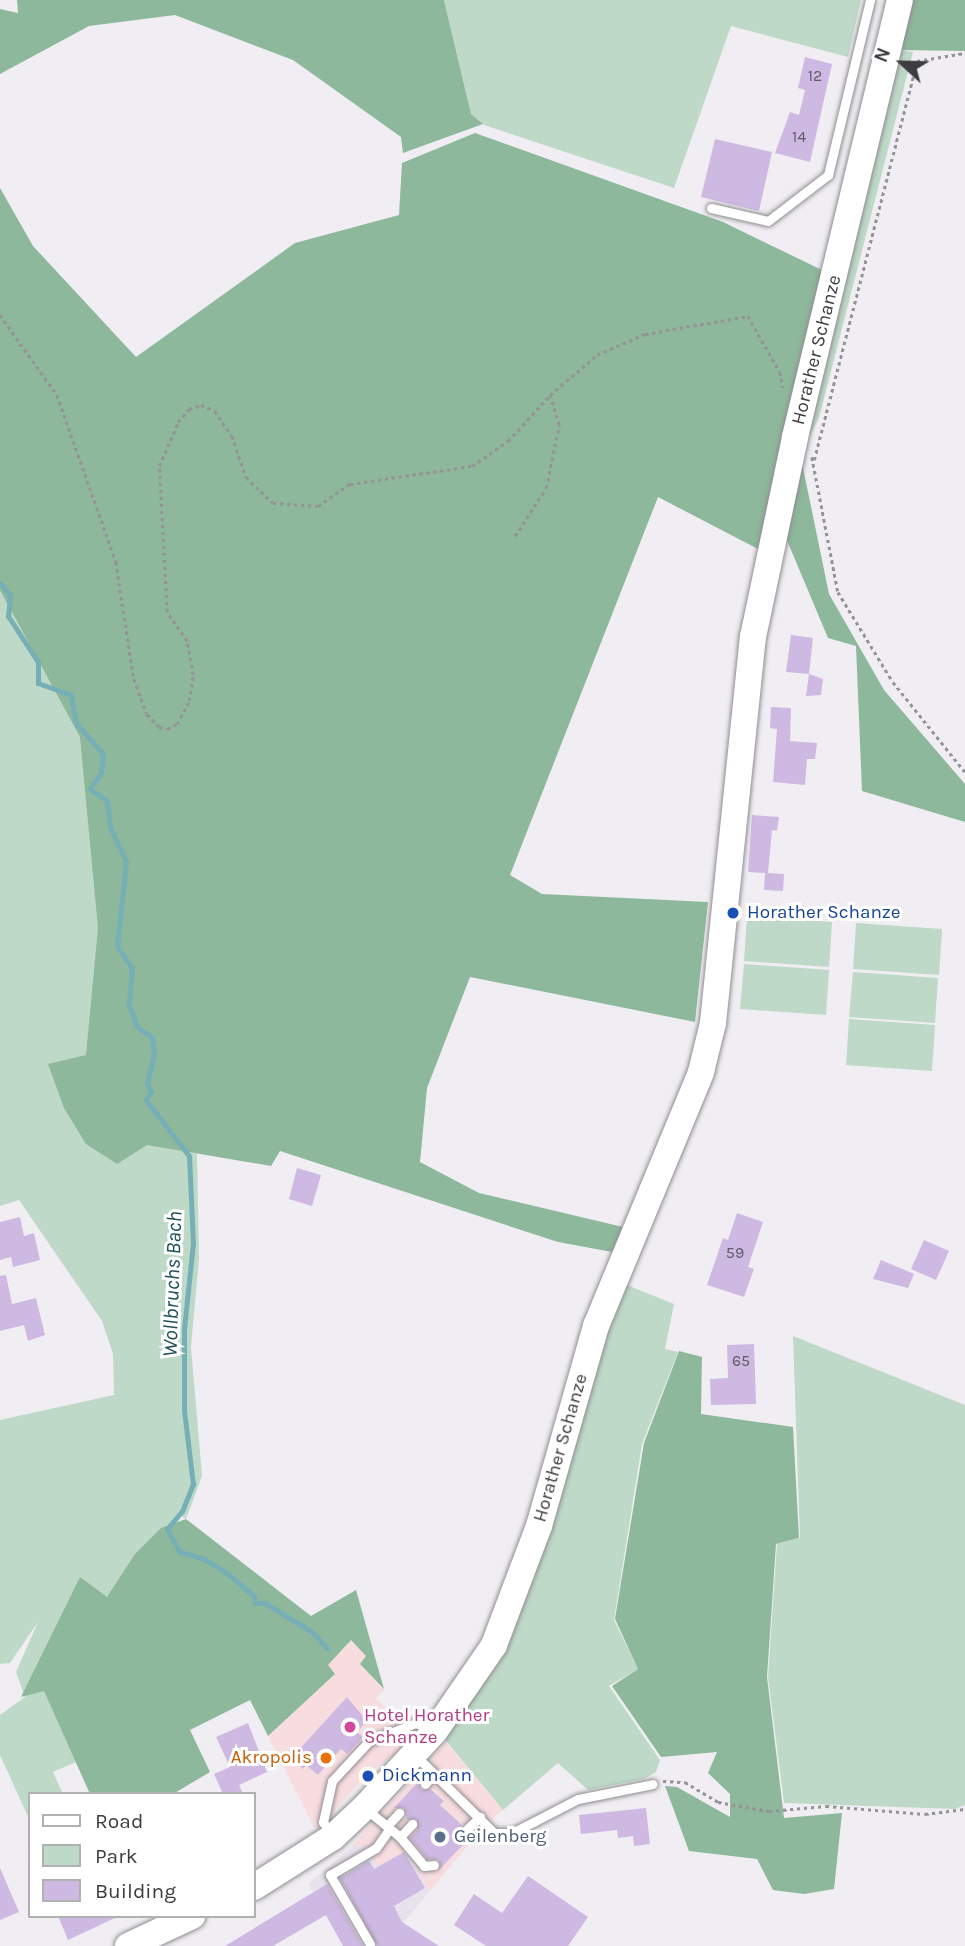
<!DOCTYPE html>
<html>
<head>
<meta charset="utf-8">
<style>
  body { margin:0 }
  #map { position:relative; width:965px; height:1946px; overflow:hidden; background:#f0eef2; font-family:Karla,sans-serif }
  div>[style] { position:absolute }
  .commercial>* { inset:0; background:#f8dde0 }
  .built>* { inset:0; background:#e8e2ec }
  .green>* { inset:0; background:#bed9c7 }
  .forest>* { inset:0; background:#8db89c }
  .stream>* { height:5px; margin:-2.5px; padding:0 2.5px; transform-origin:2.5px; border-radius:2.5px; background:#76b0b6 }
  .building>* { inset:0; background:#ceb9e2 }
  .path>* { height:2.5px; margin-top:-1.25px; transform-origin:0; background:repeating-linear-gradient(90deg,#949396 0 3.5px,transparent 0 7px) }
  .roads { filter:drop-shadow(0 0 2px #908e92) drop-shadow(0 0 2px #908e92) }
  .lane>* { height:9px; margin:-4.5px; padding:0 4.5px; transform-origin:4.5px; border-radius:4.5px; background:#fff }
  .secondary>* { height:26px; margin:-13px; padding:0 13px; transform-origin:13px; border-radius:13px; background:#fff }
  .dots>* { width:19px; height:19px; translate:-50% -50%; box-sizing:border-box; border:4px solid #fff; border-radius:50% }
  span { translate:-50% -50%; white-space:nowrap; text-align:center; line-height:1.15; -webkit-text-stroke:6px #fff; paint-order:stroke }
  .number-label { font-size:16px; color:#615b67 }
  .number-label span { -webkit-text-stroke-width:0 }
  .street-label { font-size:19px; color:#3d3c3e }
  .transit-label { font-size:19px; color:#164399 }
  .left { translate:0 -50%; text-align:left }
  .hotel-label { font-size:19px; color:#b23c85 }
  .food-label { font-size:19px; color:#c56008 }
  .right { translate:-100% -50%; text-align:right }
  .service-label { font-size:19px; color:#4e5e75 }
  .water-label { font-size:21px; color:#1d5055; font-style:italic }
  .legend { position:absolute; left:28px; top:1792px; width:228px; height:126px; box-sizing:border-box; background:#fff; border:2px solid #b1b1b2; margin:0; padding:9px 12px; list-style:none; font-size:21px; color:#3d3c3e }
  .legend li { display:flex; align-items:center; gap:14px; height:35px }
  .legend b { width:35px; border:2px solid #b1b1b2 }
  .north { position:absolute; left:867px; top:28px; width:70px; height:70px; -webkit-text-stroke:5px #fff; paint-order:stroke; rotate:292deg; font-size:19px; font-weight:700; line-height:28px; text-align:center; color:#3d3c3e }
  .north::after { content:''; display:block; margin:auto; width:24px; height:32px; background:#3d3c3e; clip-path:polygon(50% 0,100% 100%,50% 72%,0 100%) }
</style>
</head>
<body>
<div id="map">
  <div class="commercial">
    <i style="clip-path:polygon(351px 1640px,366px 1656px,360px 1664px,384px 1689px,376px 1699px,395px 1715px,430px 1717px,401px 1749px,368px 1774px,316px 1831px,268px 1736px,334px 1675px,327px 1665px)"></i>
    <i style="clip-path:polygon(446px 1742px,503px 1810px,484px 1826px,429px 1892px,406px 1851px,377px 1867px,365px 1846px,350px 1848px)"></i>
  </div>
  <div class="built">
    <i style="clip-path:polygon(365px 1846px,377px 1867px,406px 1850px,429px 1892px,384px 1946px,343px 1946px,308px 1884px,350px 1848px)"></i>
  </div>
  <div class="green">
    <i style="clip-path:polygon(444px 0,861px 0,848px 57px,731px 26px,674px 188px,484px 125px,471px 114px)"></i>
    <i style="clip-path:polygon(898px 50px,913px 52px,819px 418px,809px 437px,806px 433px)"></i>
    <i style="clip-path:polygon(0 567px,55px 690px,72px 696px,184px 1151px,197px 1154px,199px 1258px,191px 1347px,202px 1476px,186px 1519px,180px 1515px,46px 1694px,76px 1762px,53px 1772px,63px 1794px,30px 1794px,30px 1821px,0 1755px,0 1715px,25px 1697px,16px 1672px,38px 1622px,10px 1663px,0 1664px,0 1420px,114px 1395px,113px 1354px,102px 1321px,19px 1200px,0 1206px)"></i>
    <i style="clip-path:polygon(747px 916px,832px 922px,829px 967px,744px 961px)"></i>
    <i style="clip-path:polygon(856px 923px,942px 929px,939px 975px,853px 969px)"></i>
    <i style="clip-path:polygon(744px 964px,829px 970px,826px 1015px,740px 1009px)"></i>
    <i style="clip-path:polygon(853px 972px,938px 978px,935px 1023px,849px 1017px)"></i>
    <i style="clip-path:polygon(849px 1019px,935px 1025px,932px 1071px,846px 1065px)"></i>
    <i style="clip-path:polygon(622px 1283px,674px 1304px,665px 1349px,678px 1352px,642px 1444px,614px 1620px,638px 1669px,609px 1686px,660px 1760px,656px 1772px,644px 1779px,588px 1790px,558px 1763px,503px 1810px,443px 1737px,467px 1702px)"></i>
    <i style="clip-path:polygon(793px 1336px,965px 1405px,965px 1805px,955px 1809px,784px 1803px,768px 1677px,777px 1544px,800px 1538px)"></i>
  </div>
  <div class="forest">
    <i style="clip-path:polygon(17px 0,444px 0,471px 114px,483px 124px,403px 153px,401px 137px,293px 60px,175px 15px,89px 26px,0 74px,0 9px,18px 13px)"></i>
    <i style="clip-path:polygon(909px 0,965px 0,965px 51px,898px 50px)"></i>
    <i style="clip-path:polygon(475px 133px,723px 222px,826px 272px,758px 549px,658px 497px,510px 875px,542px 894px,708px 902px,695px 1022px,470px 977px,427px 1088px,420px 1162px,479px 1193px,623px 1227px,612px 1252px,558px 1242px,280px 1151px,271px 1166px,147px 1145px,117px 1164px,86px 1144px,64px 1108px,48px 1064px,86px 1055px,98px 928px,80px 737px,0 590px,0 188px,33px 246px,136px 357px,295px 243px,399px 215px,402px 163px)"></i>
    <i style="clip-path:polygon(801px 458px,829px 594px,884px 690px,965px 784px,965px 822px,862px 791px,856px 646px,828px 638px,786px 538px)"></i>
    <i style="clip-path:polygon(679px 1351px,702px 1357px,701px 1414px,793px 1427px,799px 1538px,776px 1544px,767px 1677px,784px 1818px,842px 1813px,834px 1889px,804px 1894px,773px 1890px,757px 1859px,689px 1851px,665px 1786px,677px 1787px,730px 1817px,730px 1794px,708px 1773px,717px 1752px,661px 1757px,612px 1686px,638px 1669px,615px 1619px,644px 1443px)"></i>
    <i style="clip-path:polygon(186px 1519px,311px 1616px,356px 1590px,384px 1689px,360px 1664px,366px 1656px,351px 1640px,328px 1665px,335px 1674px,268px 1736px,250px 1700px,190px 1730px,210px 1772px,173px 1794px,90px 1794px,44px 1691px,21px 1697px,80px 1577px,107px 1597px,135px 1554px,161px 1528px)"></i>
  </div>
  <div class="stream">
    <i style="left:0;top:583px;width:16px;rotate:50deg"></i>
    <i style="left:10px;top:595px;width:21px;rotate:95deg"></i>
    <i style="left:8px;top:616px;width:55px;rotate:56.9deg"></i>
    <i style="left:38px;top:662px;width:21px;rotate:90deg"></i>
    <i style="left:38px;top:683px;width:35px;rotate:20deg"></i>
    <i style="left:71px;top:695px;width:28px;rotate:80deg"></i>
    <i style="left:76px;top:723px;width:41px;rotate:48.9deg"></i>
    <i style="left:103px;top:754px;width:19px;rotate:96deg"></i>
    <i style="left:101px;top:773px;width:19px;rotate:125deg"></i>
    <i style="left:90px;top:789px;width:21px;rotate:35deg"></i>
    <i style="left:107px;top:801px;width:26px;rotate:83deg"></i>
    <i style="left:110px;top:827px;width:38px;rotate:65deg"></i>
    <i style="left:126px;top:862px;width:84px;rotate:96.1deg"></i>
    <i style="left:117px;top:946px;width:27px;rotate:56deg"></i>
    <i style="left:132px;top:968px;width:37px;rotate:95deg"></i>
    <i style="left:129px;top:1005px;width:23px;rotate:70deg"></i>
    <i style="left:137px;top:1027px;width:18px;rotate:34deg"></i>
    <i style="left:152px;top:1037px;width:18px;rotate:84deg"></i>
    <i style="left:154px;top:1055px;width:29px;rotate:104deg"></i>
    <i style="left:147px;top:1083px;width:9px;rotate:63deg"></i>
    <i style="left:151px;top:1091px;width:10px;rotate:119deg"></i>
    <i style="left:146px;top:1100px;width:71px;rotate:52.5deg"></i>
    <i style="left:189px;top:1156px;width:87px;rotate:87.4deg"></i>
    <i style="left:193px;top:1243px;width:86px;rotate:96deg"></i>
    <i style="left:184px;top:1329px;width:81px;rotate:90deg"></i>
    <i style="left:184px;top:1410px;width:75px;rotate:83.1deg"></i>
    <i style="left:193px;top:1484px;width:29px;rotate:112deg"></i>
    <i style="left:182px;top:1511px;width:23px;rotate:130deg"></i>
    <i style="left:167px;top:1529px;width:26px;rotate:61deg"></i>
    <i style="left:180px;top:1552px;width:24px;rotate:15deg"></i>
    <i style="left:203px;top:1558px;width:31px;rotate:33deg"></i>
    <i style="left:229px;top:1575px;width:33px;rotate:40deg"></i>
    <i style="left:254px;top:1596px;width:7px;rotate:82deg"></i>
    <i style="left:255px;top:1603px;width:10px"></i>
    <i style="left:265px;top:1603px;width:55px;rotate:31.7deg"></i>
    <i style="left:312px;top:1632px;width:22px;rotate:47deg"></i>
  </div>
  <div class="building">
    <i style="clip-path:polygon(805px 57px,832px 64px,810px 162px,775px 153px,790px 112px,799px 115px,805px 90px,798px 88px)"></i>
    <i style="clip-path:polygon(715px 139px,772px 152px,759px 211px,701px 197px)"></i>
    <i style="clip-path:polygon(791px 635px,813px 638px,809px 674px,786px 672px)"></i>
    <i style="clip-path:polygon(809px 674px,823px 679px,821px 695px,806px 696px)"></i>
    <i style="clip-path:polygon(771px 707px,791px 708px,790px 741px,817px 743px,815px 759px,807px 759px,805px 785px,773px 782px,777px 729px,770px 728px)"></i>
    <i style="clip-path:polygon(752px 815px,779px 817px,777px 831px,772px 830px,768px 873px,784px 874px,783px 891px,764px 890px,765px 873px,748px 872px)"></i>
    <i style="clip-path:polygon(297px 1168px,321px 1175px,312px 1206px,289px 1199px)"></i>
    <i style="clip-path:polygon(737px 1213px,763px 1222px,748px 1267px,754px 1269px,744px 1297px,707px 1285px,723px 1238px,728px 1240px)"></i>
    <i style="clip-path:polygon(20px 1217px,24px 1236px,34px 1233px,40px 1260px,13px 1267px,11px 1257px,0 1260px,0 1222px)"></i>
    <i style="clip-path:polygon(924px 1240px,949px 1251px,936px 1280px,911px 1269px)"></i>
    <i style="clip-path:polygon(881px 1260px,914px 1274px,908px 1288px,873px 1279px)"></i>
    <i style="clip-path:polygon(6px 1275px,12px 1304px,36px 1298px,45px 1335px,28px 1341px,24px 1325px,0 1331px,0 1276px)"></i>
    <i style="clip-path:polygon(754px 1344px,756px 1404px,711px 1405px,710px 1379px,728px 1378px,727px 1345px)"></i>
    <i style="clip-path:polygon(347px 1697px,367px 1721px,357px 1732px,363px 1737px,347px 1754px,341px 1749px,318px 1775px,306px 1765px,303px 1769px,292px 1759px,295px 1754px)"></i>
    <i style="clip-path:polygon(248px 1723px,267px 1772px,239px 1785px,243px 1794px,223px 1794px,214px 1774px,230px 1767px,216px 1737px)"></i>
    <i style="clip-path:polygon(418px 1782px,421px 1790px,430px 1789px,444px 1801px,440px 1805px,462px 1825px,462px 1834px,472px 1835px,439px 1870px,439px 1860px,427px 1859px,410px 1838px,417px 1830px,417px 1819px,407px 1820px,404px 1808px,394px 1808px)"></i>
    <i style="clip-path:polygon(646px 1808px,650px 1844px,634px 1846px,633px 1836px,618px 1838px,617px 1830px,581px 1834px,579px 1815px)"></i>
    <i style="clip-path:polygon(404px 1852px,425px 1888px,394px 1906px,402px 1922px,439px 1946px,377px 1946px,340px 1878px,369px 1861px,374px 1869px)"></i>
    <i style="clip-path:polygon(0 1868px,19px 1912px,0 1920px)"></i>
    <i style="clip-path:polygon(528px 1876px,588px 1917px,568px 1946px,486px 1946px,454px 1925px,474px 1894px,502px 1913px)"></i>
    <i style="clip-path:polygon(327px 1884px,363px 1946px,343px 1946px,326px 1915px,273px 1946px,225px 1946px)"></i>
    <i style="clip-path:polygon(58px 1916px,119px 1916px,68px 1940px)"></i>
  </div>
  <div class="path">
    <i style="left:0;top:315px;width:98px;rotate:54.5deg"></i>
    <i style="left:57px;top:395px;width:177px;rotate:70.5deg"></i>
    <i style="left:116px;top:562px;width:118px;rotate:81.3deg"></i>
    <i style="left:134px;top:679px;width:37px;rotate:70deg"></i>
    <i style="left:147px;top:714px;width:18px;rotate:47deg"></i>
    <i style="left:159px;top:727px;width:8px;rotate:14deg"></i>
    <i style="left:167px;top:729px;width:11px;rotate:-27deg"></i>
    <i style="left:177px;top:724px;width:26px;rotate:-62deg"></i>
    <i style="left:189px;top:701px;width:26px;rotate:-81deg"></i>
    <i style="left:193px;top:675px;width:35px;rotate:-100deg"></i>
    <i style="left:187px;top:641px;width:35px;rotate:-125deg"></i>
    <i style="left:167px;top:612px;width:146px;rotate:-93.1deg"></i>
    <i style="left:159px;top:466px;width:48px;rotate:-66.6deg"></i>
    <i style="left:178px;top:422px;width:17px;rotate:-50deg"></i>
    <i style="left:189px;top:409px;width:13px;rotate:-18deg"></i>
    <i style="left:201px;top:405px;width:15px;rotate:23deg"></i>
    <i style="left:215px;top:411px;width:30px;rotate:56deg"></i>
    <i style="left:232px;top:436px;width:43px;rotate:71.1deg"></i>
    <i style="left:246px;top:477px;width:37px;rotate:44deg"></i>
    <i style="left:273px;top:503px;width:45px;rotate:3.8deg"></i>
    <i style="left:318px;top:506px;width:39px;rotate:-35deg"></i>
    <i style="left:350px;top:484px;width:123px;rotate:-8.4deg"></i>
    <i style="left:472px;top:466px;width:44px;rotate:-34.8deg"></i>
    <i style="left:508px;top:441px;width:62px;rotate:-47.6deg"></i>
    <i style="left:550px;top:395px;width:62px;rotate:-40.4deg"></i>
    <i style="left:597px;top:355px;width:52px;rotate:-23.6deg"></i>
    <i style="left:645px;top:334px;width:105px;rotate:-9.9deg"></i>
    <i style="left:748px;top:316px;width:64px;rotate:60.3deg"></i>
    <i style="left:780px;top:372px;width:16px;rotate:79deg"></i>
    <i style="left:812px;top:457px;width:137px;rotate:79.1deg"></i>
    <i style="left:838px;top:592px;width:105px;rotate:58.6deg"></i>
    <i style="left:893px;top:682px;width:115px;rotate:51.3deg"></i>
    <i style="left:814px;top:460px;width:412px;rotate:-75.5deg"></i>
    <i style="left:917px;top:61px;width:49px;rotate:-9.5deg"></i>
    <i style="left:515px;top:536px;width:57px;rotate:-57.1deg"></i>
    <i style="left:546px;top:488px;width:64px;rotate:-78.3deg"></i>
    <i style="left:559px;top:425px;width:31px;rotate:-107deg"></i>
    <i style="left:663px;top:1781px;width:22px;rotate:3deg"></i>
    <i style="left:685px;top:1782px;width:39px;rotate:31deg"></i>
    <i style="left:718px;top:1802px;width:52px;rotate:10deg"></i>
    <i style="left:769px;top:1811px;width:57px;rotate:-5deg"></i>
    <i style="left:826px;top:1806px;width:99px;rotate:4.6deg"></i>
    <i style="left:925px;top:1814px;width:40px;rotate:-7.1deg"></i>
  </div>
  <div class="roads">
    <div class="lane">
      <i style="left:711px;top:208px;width:58px;rotate:12.8deg"></i>
      <i style="left:768px;top:221px;width:76px;rotate:-37.5deg"></i>
      <i style="left:828px;top:175px;width:180px;rotate:-76.5deg"></i>
      <i style="left:416px;top:1756px;width:110px;rotate:44.6deg"></i>
      <i style="left:494px;top:1833px;width:18px"></i>
      <i style="left:512px;top:1833px;width:74px;rotate:-27.3deg"></i>
      <i style="left:578px;top:1799px;width:76px;rotate:-11.3deg"></i>
      <i style="left:425px;top:1784px;width:13px;rotate:-48deg"></i>
      <i style="left:366px;top:1809px;width:44px;rotate:39.5deg"></i>
      <i style="left:400px;top:1837px;width:18px;rotate:-47deg"></i>
      <i style="left:387px;top:1826px;width:18px;rotate:-47deg"></i>
      <i style="left:467px;top:1829px;width:18px;rotate:-43deg"></i>
      <i style="left:332px;top:1835px;width:16px;rotate:-125deg"></i>
      <i style="left:323px;top:1822px;width:42px;rotate:-77.6deg"></i>
      <i style="left:332px;top:1781px;width:54px;rotate:-47.2deg"></i>
      <i style="left:369px;top:1741px;width:50px;rotate:-21deg"></i>
      <i style="left:416px;top:1723px;width:18px;rotate:22deg"></i>
      <i style="left:400px;top:1837px;width:38px;rotate:50deg"></i>
      <i style="left:424px;top:1866px;width:10px;rotate:-6deg"></i>
      <i style="left:370px;top:1944px;width:80px;rotate:-120.1deg"></i>
      <i style="left:330px;top:1875px;width:53px;rotate:-30.4deg"></i>
      <i style="left:376px;top:1848px;width:24px;rotate:-55deg"></i>
    </div>
    <div class="secondary">
      <i style="left:254px;top:1887px;width:93px;rotate:-32.3deg"></i>
      <i style="left:333px;top:1837px;width:44px;rotate:-43.2deg"></i>
      <i style="left:365px;top:1807px;width:103px;rotate:-47.4deg"></i>
      <i style="left:435px;top:1731px;width:104px;rotate:-55.5deg"></i>
      <i style="left:494px;top:1645px;width:127px;rotate:-69.3deg"></i>
      <i style="left:539px;top:1526px;width:208px;rotate:-74.1deg"></i>
      <i style="left:596px;top:1326px;width:275px;rotate:-67.5deg"></i>
      <i style="left:701px;top:1072px;width:50px;rotate:-76.2deg"></i>
      <i style="left:713px;top:1023px;width:388px;rotate:-84.1deg"></i>
      <i style="left:753px;top:637px;width:204px;rotate:-78.1deg"></i>
      <i style="left:795px;top:437px;width:449px;rotate:-76.5deg"></i>
      <i style="left:128px;top:1946px;width:71px;rotate:-25.1deg"></i>
    </div>
  </div>
  <div class="dots">
    <i style="left:733px;top:913px;background:#1a4fb4"></i>
    <i style="left:350px;top:1727px;background:#d1479c"></i>
    <i style="left:326px;top:1758px;background:#e8710a"></i>
    <i style="left:368px;top:1776px;background:#1a4fb4"></i>
    <i style="left:440px;top:1837px;background:#5c6f8a"></i>
  </div>
  <div class="number-label">
    <span style="left:815px;top:76px">12</span>
    <span style="left:799px;top:137px">14</span>
    <span style="left:735px;top:1253px">59</span>
    <span style="left:741px;top:1361px">65</span>
  </div>
  <div class="street-label">
    <span style="left:817px;top:350px;rotate:-76deg">Horather Schanze</span>
    <span style="left:561px;top:1448px;rotate:-74deg">Horather Schanze</span>
  </div>
  <div class="transit-label">
    <span class="left" style="left:747px;top:913px">Horather Schanze</span>
    <span class="left" style="left:382px;top:1776px">Dickmann</span>
  </div>
  <div class="hotel-label">
    <span class="left" style="left:364px;top:1727px">Hotel Horather<br>Schanze</span>
  </div>
  <div class="food-label">
    <span class="right" style="left:312px;top:1758px">Akropolis</span>
  </div>
  <div class="service-label">
    <span class="left" style="left:454px;top:1837px">Geilenberg</span>
  </div>
  <div class="water-label">
    <span style="left:172px;top:1284px;rotate:-88deg">Wollbruchs Bach</span>
  </div>
  <ul class="legend">
  <li><b style="height:9px;background:#fff"></b>Road</li>
  <li><b style="height:19px;background:#bed9c7"></b>Park</li>
  <li><b style="height:19px;background:#ceb9e2"></b>Building</li>
  </ul>
  <div class="north">N</div>
</div>
</body>
</html>
